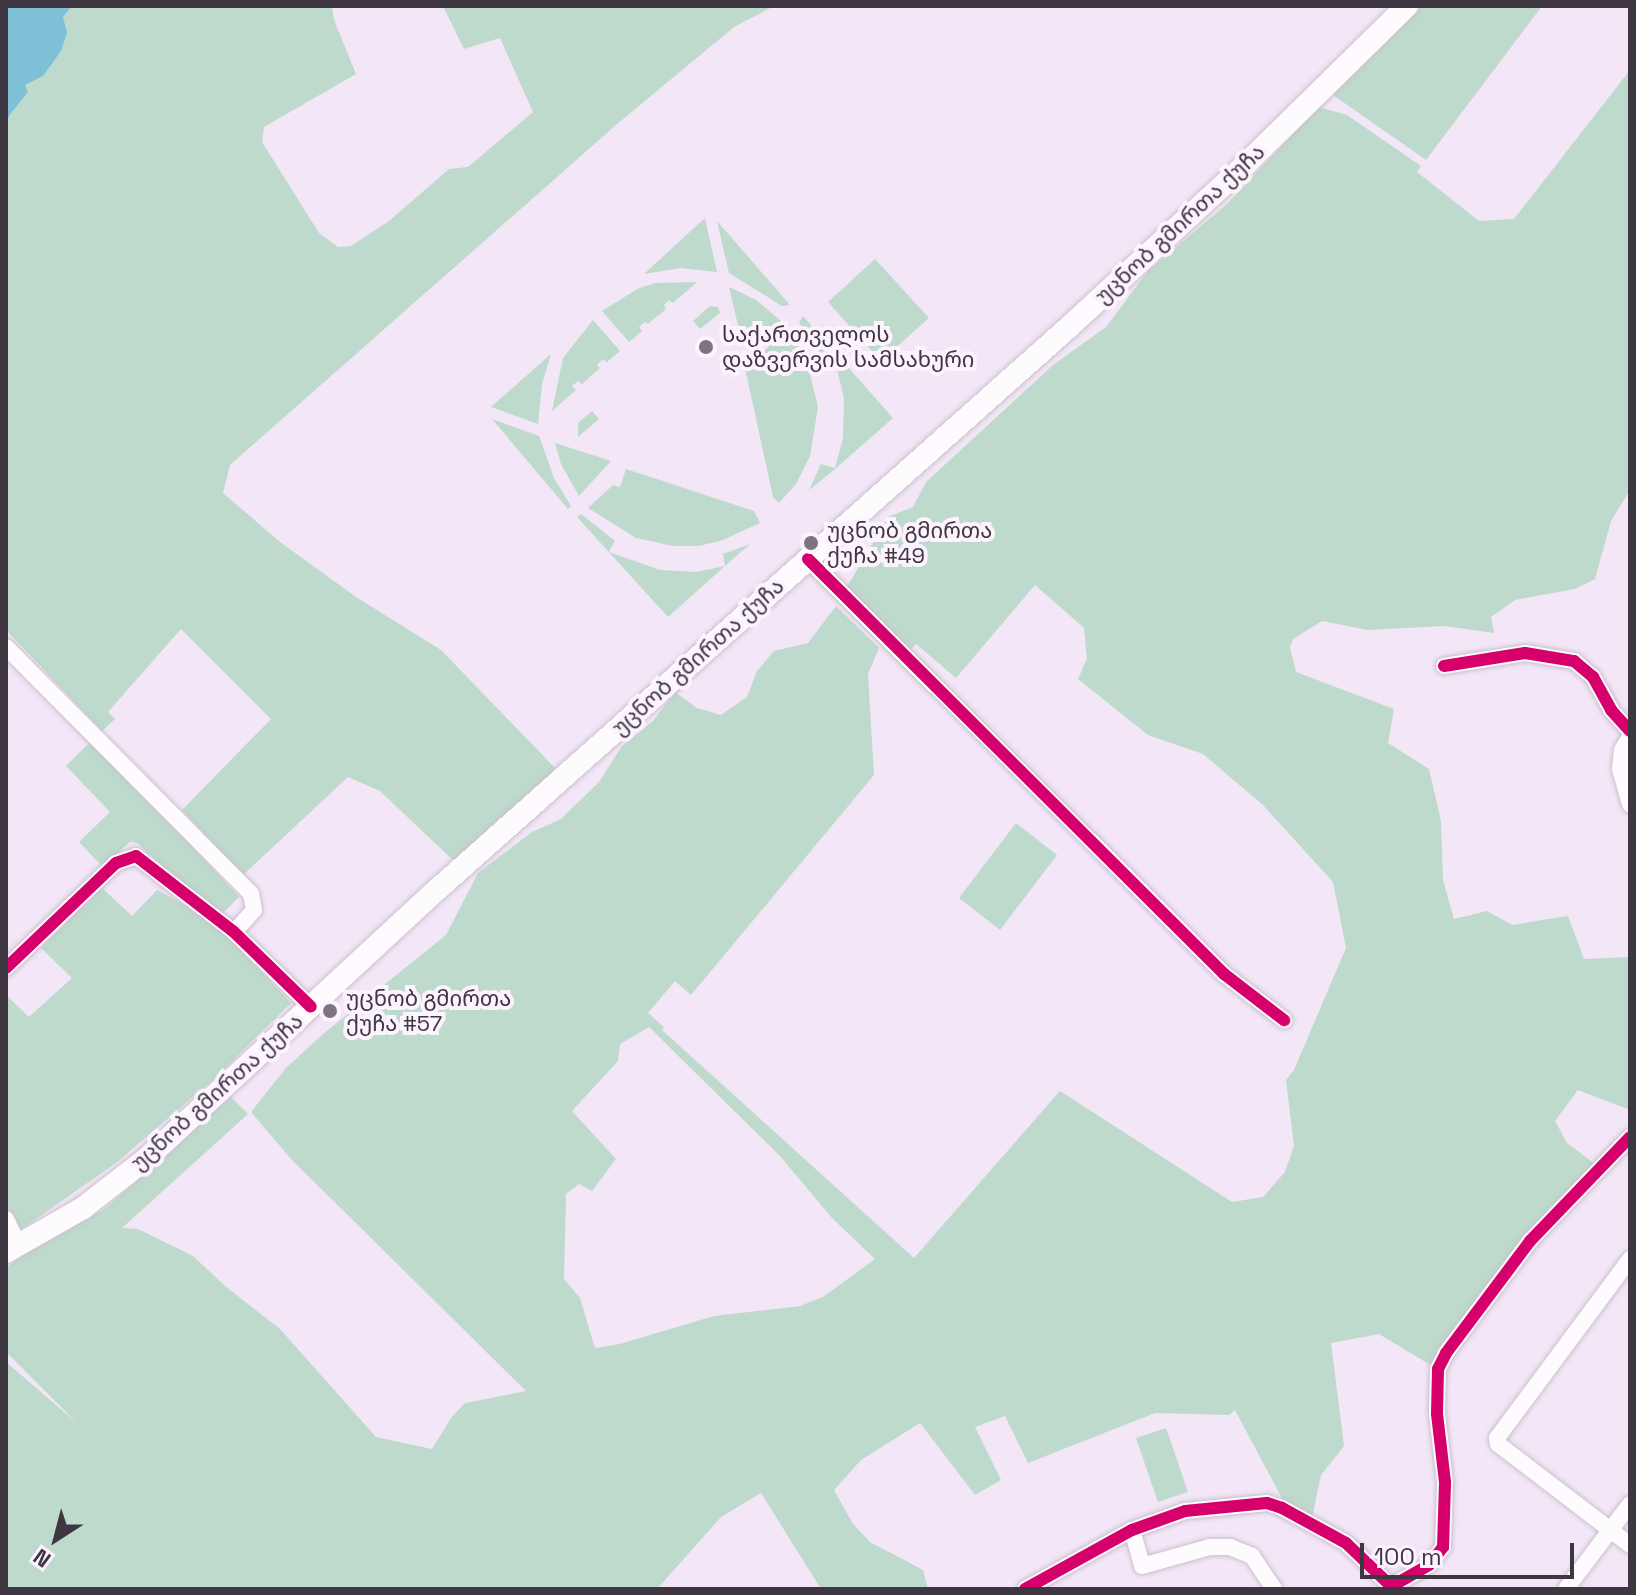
<!DOCTYPE html>
<html>
<head>
<meta charset="utf-8">
<style>
  body { margin:0 }
  #map { position:relative; width:1636px; height:1595px; overflow:hidden; background:#f3e6f6; font-family:"Space Grotesk","Noto Sans Georgian",sans-serif }
  div>[style] { position:absolute }
  .green>* { inset:0; background:#bddacc }
  .water>* { inset:0; background:#7fc0d6 }
  .roads { filter:drop-shadow(0 0 2px #cbc1ce) drop-shadow(0 0 2px #cbc1ce) }
  .minor>* { height:16px; margin:-8px; padding:0 8px; transform-origin:8px; border-radius:8px; background:#fdfbfe }
  .secondary>* { height:22px; margin:-11px; padding:0 11px; transform-origin:11px; border-radius:11px; background:#fdfbfe }
  .cycleway>* { height:12px; margin:-6px; padding:0 6px; transform-origin:6px; border-radius:6px; background:#d6006c }
  .dots>* { width:22px; height:22px; translate:-50% -50%; box-sizing:border-box; border:4px solid #fcf3fe; border-radius:50% }
  span { translate:-50% -50%; white-space:nowrap; text-align:center; line-height:1.15; -webkit-text-stroke:8px #fcf3fe; paint-order:stroke }
  .street-label { font-size:22px; color:#3e3640 }
  .poi-label { font-size:22px; color:#3e3640 }
  .left { translate:0 -50%; text-align:left }
  .frame { position:absolute; inset:0; border:8px solid #3e3640; pointer-events:none }
  .north { position:absolute; left:16px; top:1499px; width:80px; height:80px; -webkit-text-stroke:6px #fcf3fe; paint-order:stroke; rotate:216deg; font-size:22px; font-weight:700; line-height:32px; text-align:center; color:#3e3640 }
  .north::after { content:''; display:block; margin:auto; width:28px; height:36px; background:#3e3640; clip-path:polygon(50% 0,100% 100%,50% 72%,0 100%) }
  .scale { position:absolute; left:1360px; top:1543px; width:214px; height:36px; box-sizing:border-box; border:4px solid #3e3640; border-top:0; padding-left:10px; font-size:24px; line-height:28px; white-space:nowrap; color:#3e3640; -webkit-text-stroke:6px #fcf3fe; paint-order:stroke }
</style>
</head>
<body>
<div id="map">
  <div class="green">
    <i style="clip-path:polygon(72px 6px,332px 6px,334px 20px,356px 74px,264px 127px,262px 142px,319px 233px,338px 247px,351px 246px,389px 221px,449px 169px,468px 167px,533px 112px,500px 38px,464px 49px,443px 6px,774px 6px,734px 27px,616px 125px,230px 465px,223px 493px,280px 542px,356px 597px,441px 650px,556px 769px,455px 862px,380px 791px,348px 777px,243px 875px,182px 810px,271px 719px,181px 629px,108px 712px,115px 719px,102px 731px,6px 630px,6px 126px,9px 116px,28px 92px,24px 84px,61px 51px,63px 17px)"></i>
    <i style="clip-path:polygon(1422px 6px,1542px 6px,1426px 160px,1333px 95px)"></i>
    <i style="clip-path:polygon(evenodd,1630px 70px,1630px 490px,1611px 521px,1595px 579px,1575px 589px,1515px 600px,1491px 617px,1494px 633px,1444px 626px,1368px 630px,1322px 621px,1293px 639px,1290px 647px,1296px 672px,1394px 709px,1388px 743px,1429px 769px,1441px 821px,1443px 880px,1454px 919px,1487px 911px,1512px 925px,1568px 916px,1584px 959px,1630px 957px,1630px 1110px,1578px 1090px,1555px 1121px,1567px 1143px,1599px 1167px,1432px 1366px,1379px 1334px,1331px 1343px,1344px 1446px,1321px 1475px,1312px 1518px,1285px 1504px,1235px 1410px,1229px 1415px,1155px 1413px,1028px 1463px,1005px 1416px,975px 1427px,1001px 1480px,975px 1495px,920px 1423px,861px 1460px,834px 1490px,853px 1524px,870px 1542px,923px 1570px,928px 1589px,821px 1589px,761px 1493px,721px 1517px,657px 1589px,6px 1589px,6px 1362px,77px 1423px,6px 1352px,6px 1268px,20px 1257px,106px 1208px,230px 1096px,248px 1114px,122px 1228px,138px 1229px,193px 1256px,225px 1286px,280px 1329px,376px 1437px,432px 1449px,451px 1418px,465px 1403px,526px 1391px,292px 1160px,251px 1112px,286px 1068px,323px 1034px,446px 935px,478px 873px,532px 832px,561px 819px,599px 782px,622px 746px,653px 721px,675px 692px,697px 708px,721px 715px,747px 697px,757px 671px,774px 651px,808px 643px,836px 606px,879px 648px,868px 674px,874px 775px,691px 995px,675px 981px,648px 1013px,664px 1027px,662px 1030px,914px 1258px,1060px 1091px,1232px 1202px,1263px 1197px,1285px 1172px,1294px 1146px,1286px 1080px,1294px 1070px,1346px 948px,1333px 882px,1263px 805px,1203px 754px,1148px 735px,1078px 679px,1087px 659px,1084px 628px,1035px 585px,956px 678px,916px 644px,909px 651px,847px 587px,888px 517px,913px 507px,926px 482px,1053px 365px,1106px 327px,1148px 271px,1227px 204px,1313px 113px,1315px 106px,1347px 115px,1421px 166px,1417px 172px,1479px 221px,1514px 219px,1630px 70px,649px 1027px,780px 1156px,832px 1218px,875px 1259px,823px 1297px,800px 1306px,714px 1316px,620px 1344px,595px 1348px,580px 1298px,564px 1279px,566px 1194px,579px 1184px,592px 1191px,616px 1159px,572px 1111px,618px 1061px,620px 1044px,649px 1027px)"></i>
    <i style="clip-path:polygon(705px 218px,717px 272px,681px 268px,644px 274px)"></i>
    <i style="clip-path:polygon(717px 221px,790px 305px,782px 306px,729px 273px)"></i>
    <i style="clip-path:polygon(875px 259px,929px 318px,881px 361px,828px 302px)"></i>
    <i style="clip-path:polygon(697px 282px,673px 303px,669px 300px,664px 305px,666px 309px,648px 324px,645px 322px,639px 327px,642px 331px,629px 342px,602px 311px,639px 288px,656px 283px)"></i>
    <i style="clip-path:polygon(729px 287px,756px 300px,781px 321px,758px 340px,738px 325px)"></i>
    <i style="clip-path:polygon(710px 306px,718px 307px,720px 313px,700px 329px,693px 321px)"></i>
    <i style="clip-path:polygon(803px 316px,893px 418px,835px 469px,809px 490px,821px 464px,835px 468px,843px 438px,844px 398px,833px 352px,831px 348px,819px 354px,799px 322px)"></i>
    <i style="clip-path:polygon(593px 320px,620px 351px,607px 362px,603px 359px,597px 365px,600px 368px,582px 384px,578px 381px,572px 386px,576px 390px,552px 411px,563px 358px)"></i>
    <i style="clip-path:polygon(788px 329px,806px 358px,818px 407px,810px 456px,796px 484px,779px 503px,773px 497px,745px 368px,764px 361px,765px 350px)"></i>
    <i style="clip-path:polygon(551px 354px,542px 384px,538px 424px,491px 407px)"></i>
    <i style="clip-path:polygon(592px 411px,599px 419px,578px 437px,578px 423px)"></i>
    <i style="clip-path:polygon(492px 419px,539px 436px,554px 478px,571px 506px,568px 509px)"></i>
    <i style="clip-path:polygon(555px 443px,611px 461px,579px 496px,561px 464px)"></i>
    <i style="clip-path:polygon(626px 469px,754px 511px,760px 523px,723px 540px,699px 546px,673px 546px,636px 538px,588px 508px,613px 485px,620px 487px)"></i>
    <i style="clip-path:polygon(581px 514px,615px 541px,609px 552px,660px 570px,696px 572px,725px 566px,723px 554px,750px 544px,725px 566px,668px 617px,577px 517px)"></i>
    <i style="clip-path:polygon(93px 739px,239px 897px,219px 917px,137px 843px,130px 842px,102px 866px,79px 842px,110px 812px,66px 766px)"></i>
    <i style="clip-path:polygon(1016px 823px,1057px 855px,1000px 930px,959px 898px)"></i>
    <i style="clip-path:polygon(101px 887px,132px 916px,157px 890px,187px 906px,225px 933px,291px 1003px,216px 1077px,116px 1163px,23px 1228px,6px 1237px,6px 995px,29px 1017px,72px 978px,41px 948px)"></i>
    <i style="clip-path:polygon(1166px 1428px,1188px 1492px,1158px 1502px,1136px 1438px)"></i>
  </div>
  <div class="water">
    <i style="clip-path:polygon(6px 6px,72px 6px,63px 17px,67px 33px,61px 51px,43px 76px,25px 85px,28px 92px,9px 116px,6px 126px)"></i>
  </div>
  <div class="roads">
    <div class="minor">
      <i style="left:808px;top:559px;width:588px;rotate:44.93deg"></i>
      <i style="left:1224px;top:974px;width:76px;rotate:37.5deg"></i>
      <i style="left:6px;top:647px;width:348px;rotate:45.2deg"></i>
      <i style="left:251px;top:894px;width:16px;rotate:79deg"></i>
      <i style="left:254px;top:910px;width:30px;rotate:132deg"></i>
      <i style="left:1444px;top:666px;width:82px;rotate:-9.1deg"></i>
      <i style="left:1525px;top:653px;width:50px;rotate:9.3deg"></i>
      <i style="left:1574px;top:661px;width:25px;rotate:40deg"></i>
      <i style="left:1593px;top:677px;width:38px;rotate:61deg"></i>
      <i style="left:1611px;top:710px;width:28px;rotate:48deg"></i>
      <i style="left:1630px;top:737px;width:15px;rotate:122deg"></i>
      <i style="left:1622px;top:750px;width:19px;rotate:96deg"></i>
      <i style="left:1620px;top:769px;width:37px;rotate:74deg"></i>
      <i style="left:6px;top:968px;width:152px;rotate:-43.7deg"></i>
      <i style="left:116px;top:863px;width:21px;rotate:-19deg"></i>
      <i style="left:136px;top:856px;width:124px;rotate:37.8deg"></i>
      <i style="left:234px;top:932px;width:107px;rotate:44.2deg"></i>
      <i style="left:6px;top:1219px;width:30px;rotate:64deg"></i>
      <i style="left:1630px;top:1259px;width:223px;rotate:126.6deg"></i>
      <i style="left:1497px;top:1438px;width:6px;rotate:81deg"></i>
      <i style="left:1498px;top:1444px;width:166px;rotate:37.4deg"></i>
      <i style="left:1132px;top:1530px;width:37px;rotate:74deg"></i>
      <i style="left:1142px;top:1566px;width:71px;rotate:-15.6deg"></i>
      <i style="left:1210px;top:1547px;width:20px"></i>
      <i style="left:1230px;top:1547px;width:24px;rotate:22deg"></i>
      <i style="left:1252px;top:1556px;width:40px;rotate:56deg"></i>
      <i style="left:1392px;top:1586px;width:43px;rotate:-29.6deg"></i>
      <i style="left:1429px;top:1565px;width:23px;rotate:-52deg"></i>
      <i style="left:1443px;top:1547px;width:65px;rotate:-88.2deg"></i>
      <i style="left:1445px;top:1482px;width:68px;rotate:-96.7deg"></i>
      <i style="left:1437px;top:1414px;width:45px;rotate:-88.7deg"></i>
      <i style="left:1438px;top:1369px;width:18px;rotate:-63deg"></i>
      <i style="left:1446px;top:1353px;width:140px;rotate:-53.1deg"></i>
      <i style="left:1530px;top:1241px;width:144px;rotate:-46.1deg"></i>
      <i style="left:1025px;top:1589px;width:122px;rotate:-28.9deg"></i>
      <i style="left:1132px;top:1530px;width:56px;rotate:-19.7deg"></i>
      <i style="left:1185px;top:1511px;width:82px;rotate:-5.6deg"></i>
      <i style="left:1267px;top:1503px;width:16px;rotate:18deg"></i>
      <i style="left:1282px;top:1508px;width:73px;rotate:28.7deg"></i>
      <i style="left:1346px;top:1543px;width:66px;rotate:43.8deg"></i>
      <i style="left:1566px;top:1589px;width:106px;rotate:-53deg"></i>
    </div>
    <div class="secondary">
      <i style="left:6px;top:1252px;width:89px;rotate:-29.7deg"></i>
      <i style="left:83px;top:1208px;width:80px;rotate:-37.9deg"></i>
      <i style="left:146px;top:1159px;width:399px;rotate:-42.8deg"></i>
      <i style="left:439px;top:888px;width:845px;rotate:-41.69deg"></i>
      <i style="left:1070px;top:326px;width:241px;rotate:-42.6deg"></i>
      <i style="left:1247px;top:163px;width:224px;rotate:-44.5deg"></i>
    </div>
  </div>
  <div class="cycleway">
    <i style="left:808px;top:559px;width:588px;rotate:44.93deg"></i>
    <i style="left:1224px;top:974px;width:76px;rotate:37.5deg"></i>
    <i style="left:1444px;top:666px;width:82px;rotate:-9.1deg"></i>
    <i style="left:1525px;top:653px;width:50px;rotate:9.3deg"></i>
    <i style="left:1574px;top:661px;width:25px;rotate:40deg"></i>
    <i style="left:1593px;top:677px;width:38px;rotate:61deg"></i>
    <i style="left:1611px;top:710px;width:28px;rotate:48deg"></i>
    <i style="left:6px;top:968px;width:152px;rotate:-43.7deg"></i>
    <i style="left:116px;top:863px;width:21px;rotate:-19deg"></i>
    <i style="left:136px;top:856px;width:124px;rotate:37.8deg"></i>
    <i style="left:234px;top:932px;width:107px;rotate:44.2deg"></i>
    <i style="left:1392px;top:1586px;width:43px;rotate:-29.6deg"></i>
    <i style="left:1429px;top:1565px;width:23px;rotate:-52deg"></i>
    <i style="left:1443px;top:1547px;width:65px;rotate:-88.2deg"></i>
    <i style="left:1445px;top:1482px;width:68px;rotate:-96.7deg"></i>
    <i style="left:1437px;top:1414px;width:45px;rotate:-88.7deg"></i>
    <i style="left:1438px;top:1369px;width:18px;rotate:-63deg"></i>
    <i style="left:1446px;top:1353px;width:140px;rotate:-53.1deg"></i>
    <i style="left:1530px;top:1241px;width:144px;rotate:-46.1deg"></i>
    <i style="left:1025px;top:1589px;width:122px;rotate:-28.9deg"></i>
    <i style="left:1132px;top:1530px;width:56px;rotate:-19.7deg"></i>
    <i style="left:1185px;top:1511px;width:82px;rotate:-5.6deg"></i>
    <i style="left:1267px;top:1503px;width:16px;rotate:18deg"></i>
    <i style="left:1282px;top:1508px;width:73px;rotate:28.7deg"></i>
    <i style="left:1346px;top:1543px;width:66px;rotate:43.8deg"></i>
  </div>
  <div class="dots">
    <i style="left:706px;top:347px;background:#7d7480"></i>
    <i style="left:811px;top:543px;background:#7d7480"></i>
    <i style="left:330px;top:1011px;background:#7d7480"></i>
  </div>
  <div class="street-label">
    <span style="left:1180px;top:224px;rotate:-43deg">უცნობ გმირთა ქუჩა</span>
    <span style="left:698px;top:657px;rotate:-42deg">უცნობ გმირთა ქუჩა</span>
    <span style="left:217px;top:1092px;rotate:-42deg">უცნობ გმირთა ქუჩა</span>
  </div>
  <div class="poi-label">
    <span class="left" style="left:722px;top:347px">საქართველოს<br>დაზვერვის სამსახური</span>
    <span class="left" style="left:827px;top:543px">უცნობ გმირთა<br>ქუჩა #49</span>
    <span class="left" style="left:346px;top:1011px">უცნობ გმირთა<br>ქუჩა #57</span>
  </div>
  <div class="frame"></div>
  <div class="north">N</div>
  <div class="scale">100 m</div>
</div>
</body>
</html>
